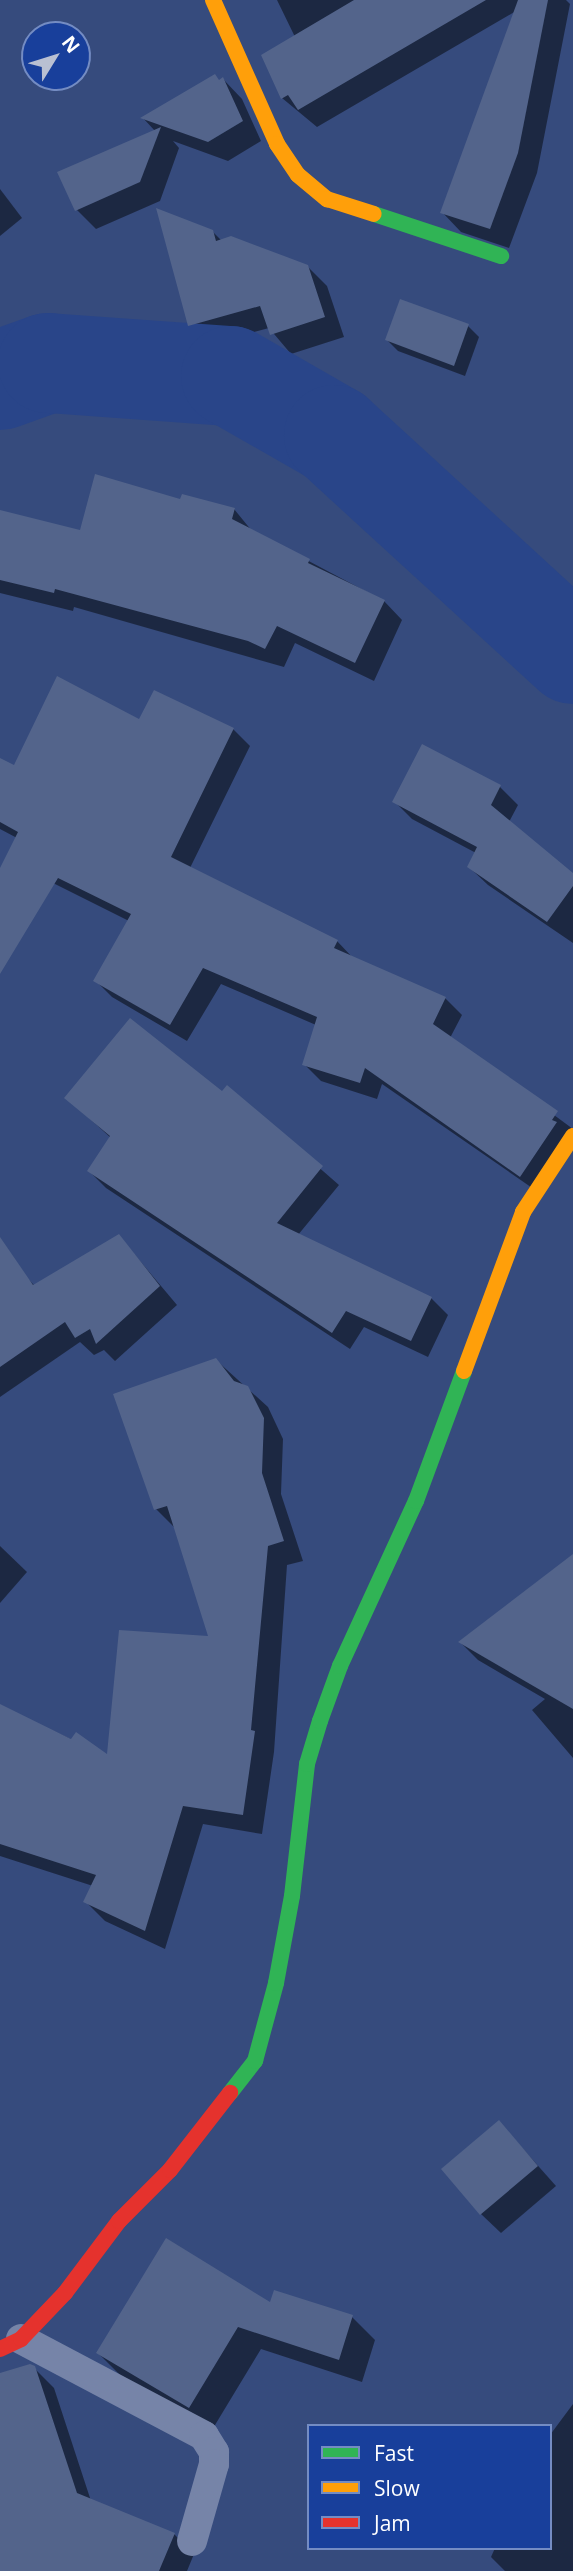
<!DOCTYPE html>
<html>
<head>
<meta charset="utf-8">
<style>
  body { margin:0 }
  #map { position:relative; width:573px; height:2571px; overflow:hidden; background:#364b7d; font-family:"Open Sans",sans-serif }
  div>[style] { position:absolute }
  .shadow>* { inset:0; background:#0007 }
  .river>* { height:100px; margin:-50px; padding:0 50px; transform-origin:50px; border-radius:50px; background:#294589 }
  .building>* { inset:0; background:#53648b }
  .lane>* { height:30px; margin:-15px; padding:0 15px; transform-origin:15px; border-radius:15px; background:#7684a8 }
  .fast>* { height:16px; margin:-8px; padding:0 8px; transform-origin:8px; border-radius:8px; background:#30b455 }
  .slow>* { height:16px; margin:-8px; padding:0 8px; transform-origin:8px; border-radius:8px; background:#ff9f0a }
  .jam>* { height:16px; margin:-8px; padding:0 8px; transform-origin:8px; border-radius:8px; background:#e5322d }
  span { translate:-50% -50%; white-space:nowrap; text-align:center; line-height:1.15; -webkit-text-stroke:6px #183f9b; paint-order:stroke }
  .legend { position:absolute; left:307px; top:2424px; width:245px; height:126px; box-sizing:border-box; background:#183f9b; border:2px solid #748cc3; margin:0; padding:9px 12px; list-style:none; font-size:21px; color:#fff }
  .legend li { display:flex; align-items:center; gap:14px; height:35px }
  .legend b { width:35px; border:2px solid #748cc3 }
  .north { position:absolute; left:21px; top:21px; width:70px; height:70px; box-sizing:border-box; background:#183f9b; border:2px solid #748cc3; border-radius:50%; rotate:52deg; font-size:19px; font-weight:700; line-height:28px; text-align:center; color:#fff }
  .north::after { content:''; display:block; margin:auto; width:24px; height:32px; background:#b9c0d2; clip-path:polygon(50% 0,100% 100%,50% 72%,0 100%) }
</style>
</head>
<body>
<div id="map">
  <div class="shadow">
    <i style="clip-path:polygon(277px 0,566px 0,570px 4px,537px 173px,509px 248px,461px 232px,442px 212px,516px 11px,317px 127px,282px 98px,295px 37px)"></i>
    <i style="clip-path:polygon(223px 79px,242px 99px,261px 141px,228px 161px,173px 141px,179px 148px,160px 201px,96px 229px,77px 210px,155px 131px,143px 118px)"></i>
    <i style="clip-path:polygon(0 189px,22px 218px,0 236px)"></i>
    <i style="clip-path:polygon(212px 231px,222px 241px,307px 266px,327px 286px,344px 337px,291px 354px,269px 328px,209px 344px,190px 325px)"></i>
    <i style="clip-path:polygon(468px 326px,479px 337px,465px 376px,398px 351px,387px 340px)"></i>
    <i style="clip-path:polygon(182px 501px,234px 509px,252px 531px,384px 601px,402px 620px,374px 681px,295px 643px,284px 667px,74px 607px,73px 611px,0 593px,0 530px,81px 532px)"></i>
    <i style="clip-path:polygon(140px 721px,233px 729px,250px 746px,190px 868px,337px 941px,354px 959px,445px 998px,462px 1015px,450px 1038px,573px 1129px,538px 1192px,382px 1084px,377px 1099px,321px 1081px,304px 1064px,316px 1025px,221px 984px,187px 1041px,112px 997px,95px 980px,129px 921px,47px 880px,17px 838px,0 829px,0 760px,15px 768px)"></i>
    <i style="clip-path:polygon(500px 787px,518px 805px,509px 822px,573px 875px,573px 943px,488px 885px,469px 867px,476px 853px,412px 819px,394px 801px)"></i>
    <i style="clip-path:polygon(227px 1087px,339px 1185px,298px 1235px,431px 1298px,448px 1315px,428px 1357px,364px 1327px,350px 1349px,106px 1188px,89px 1171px,111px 1138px,67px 1098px,222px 1093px)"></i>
    <i style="clip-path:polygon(119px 1236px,177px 1305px,115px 1361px,104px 1350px,94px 1355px,80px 1342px,0 1397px,0 1270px,24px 1275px,35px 1286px)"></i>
    <i style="clip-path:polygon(216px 1360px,268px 1407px,283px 1439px,281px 1494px,303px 1561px,287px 1565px,274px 1752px,262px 1834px,203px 1824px,165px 1949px,105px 1921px,86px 1902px,93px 1886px,0 1856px,0 1706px,109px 1757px,211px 1638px,176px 1529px,156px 1509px)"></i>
    <i style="clip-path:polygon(0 1546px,27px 1572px,0 1603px)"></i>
    <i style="clip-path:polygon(573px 1556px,573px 1758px,532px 1710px,545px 1699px,478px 1660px,460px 1642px)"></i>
    <i style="clip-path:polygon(499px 2122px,556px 2186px,501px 2233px,481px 2214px)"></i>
    <i style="clip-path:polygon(271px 2305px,352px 2317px,375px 2340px,362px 2382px,261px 2349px,212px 2430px,121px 2376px,98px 2353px)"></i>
    <i style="clip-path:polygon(34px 2368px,54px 2388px,91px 2501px,174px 2534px,194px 2554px,187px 2571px,0 2571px,0 2375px)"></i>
    <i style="clip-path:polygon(573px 2404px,573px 2571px,505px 2571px,491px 2557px,495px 2548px,550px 2548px,550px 2435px)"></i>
  </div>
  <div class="river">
    <i style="left:0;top:380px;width:51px;rotate:-19.5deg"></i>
    <i style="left:48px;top:363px;width:183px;rotate:4.1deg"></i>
    <i style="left:231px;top:376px;width:119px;rotate:29.8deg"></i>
    <i style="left:334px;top:435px;width:324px;rotate:42.5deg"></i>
  </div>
  <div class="building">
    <i style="clip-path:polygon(354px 0,486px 0,298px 110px,288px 95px,281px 99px,261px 55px)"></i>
    <i style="clip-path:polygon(518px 0,548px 0,518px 153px,490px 229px,440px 213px)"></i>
    <i style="clip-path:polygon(215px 74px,219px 80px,223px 77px,243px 121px,208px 142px,140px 118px)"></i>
    <i style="clip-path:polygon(161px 127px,140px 182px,75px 211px,57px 172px)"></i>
    <i style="clip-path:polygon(156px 208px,213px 230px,216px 241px,231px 236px,308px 265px,325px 317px,270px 335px,260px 306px,188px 326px)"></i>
    <i style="clip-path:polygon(400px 299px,469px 324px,454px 366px,385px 340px)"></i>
    <i style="clip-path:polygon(95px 474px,180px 499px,182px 494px,235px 508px,232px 519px,310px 559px,308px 563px,385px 600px,355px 663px,277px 626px,265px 649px,248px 641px,55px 589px,54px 593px,0 580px,0 510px,80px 530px)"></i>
    <i style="clip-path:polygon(57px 676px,139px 719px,154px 690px,234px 728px,171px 857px,338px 940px,334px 948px,446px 997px,433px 1024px,558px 1111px,552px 1120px,557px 1122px,520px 1177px,365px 1068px,360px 1083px,302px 1065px,317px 1017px,203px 968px,170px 1025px,93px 981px,131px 914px,58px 878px,0 974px,0 868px,18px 832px,0 822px,0 758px,14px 765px)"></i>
    <i style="clip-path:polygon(422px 744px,501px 785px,491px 805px,573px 873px,573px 886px,547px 922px,467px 867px,477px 847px,392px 802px)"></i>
    <i style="clip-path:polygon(130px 1018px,222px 1091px,227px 1085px,323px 1166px,277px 1223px,432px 1297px,411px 1341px,346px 1311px,332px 1333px,87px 1171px,110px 1136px,64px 1098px)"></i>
    <i style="clip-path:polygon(119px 1234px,160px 1286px,96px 1344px,90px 1329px,75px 1338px,65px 1322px,0 1367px,0 1237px,33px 1285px)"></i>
    <i style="clip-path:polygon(216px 1358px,234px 1381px,248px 1386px,264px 1418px,262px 1473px,284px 1541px,268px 1546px,251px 1730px,255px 1731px,243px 1815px,183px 1806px,145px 1931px,83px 1902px,96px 1875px,0 1844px,0 1704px,71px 1739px,76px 1732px,107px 1754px,119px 1630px,208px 1636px,167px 1506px,154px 1510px,113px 1394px)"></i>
    <i style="clip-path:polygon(573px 1554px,573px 1709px,458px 1642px)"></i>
    <i style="clip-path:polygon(499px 2120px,538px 2166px,480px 2215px,441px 2169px)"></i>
    <i style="clip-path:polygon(166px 2238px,270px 2302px,274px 2290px,353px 2315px,339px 2360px,238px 2327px,189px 2408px,96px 2353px)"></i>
    <i style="clip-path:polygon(30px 2364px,35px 2366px,77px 2493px,175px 2533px,159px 2571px,0 2571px,0 2373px)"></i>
  </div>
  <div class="lane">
    <i style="left:21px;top:2339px;width:207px;rotate:27.9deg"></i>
    <i style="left:204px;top:2436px;width:19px;rotate:58deg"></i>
    <i style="left:214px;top:2452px;width:12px;rotate:90deg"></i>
    <i style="left:214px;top:2464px;width:80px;rotate:105.9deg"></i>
  </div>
  <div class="fast">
    <i style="left:374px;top:214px;width:134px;rotate:18.3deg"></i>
    <i style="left:230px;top:2093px;width:41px;rotate:-52deg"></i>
    <i style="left:255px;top:2061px;width:81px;rotate:-74.9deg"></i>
    <i style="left:276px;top:1983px;width:88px;rotate:-79.6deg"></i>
    <i style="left:292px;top:1896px;width:133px;rotate:-83.5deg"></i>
    <i style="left:307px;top:1764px;width:45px;rotate:-73.2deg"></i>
    <i style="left:320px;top:1721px;width:59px;rotate:-70deg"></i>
    <i style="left:340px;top:1666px;width:182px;rotate:-65.3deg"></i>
    <i style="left:416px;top:1501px;width:139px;rotate:-69.7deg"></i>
  </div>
  <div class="slow">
    <i style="left:213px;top:0;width:158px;rotate:66deg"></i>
    <i style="left:277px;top:144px;width:37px;rotate:56deg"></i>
    <i style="left:298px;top:175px;width:38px;rotate:40deg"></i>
    <i style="left:327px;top:199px;width:49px;rotate:17.7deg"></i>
    <i style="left:464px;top:1371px;width:170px;rotate:-69.6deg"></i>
    <i style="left:523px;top:1212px;width:91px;rotate:-56.7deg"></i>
  </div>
  <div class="jam">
    <i style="left:0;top:2349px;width:23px;rotate:-25deg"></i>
    <i style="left:21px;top:2339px;width:64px;rotate:-46.3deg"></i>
    <i style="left:65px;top:2293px;width:90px;rotate:-53.1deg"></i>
    <i style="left:119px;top:2221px;width:72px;rotate:-45deg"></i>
    <i style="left:170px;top:2170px;width:98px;rotate:-52.1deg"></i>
  </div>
  <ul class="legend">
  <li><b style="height:9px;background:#30b455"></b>Fast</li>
  <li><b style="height:9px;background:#ff9f0a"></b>Slow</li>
  <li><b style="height:9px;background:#e5322d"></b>Jam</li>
  </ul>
  <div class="north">N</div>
</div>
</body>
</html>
